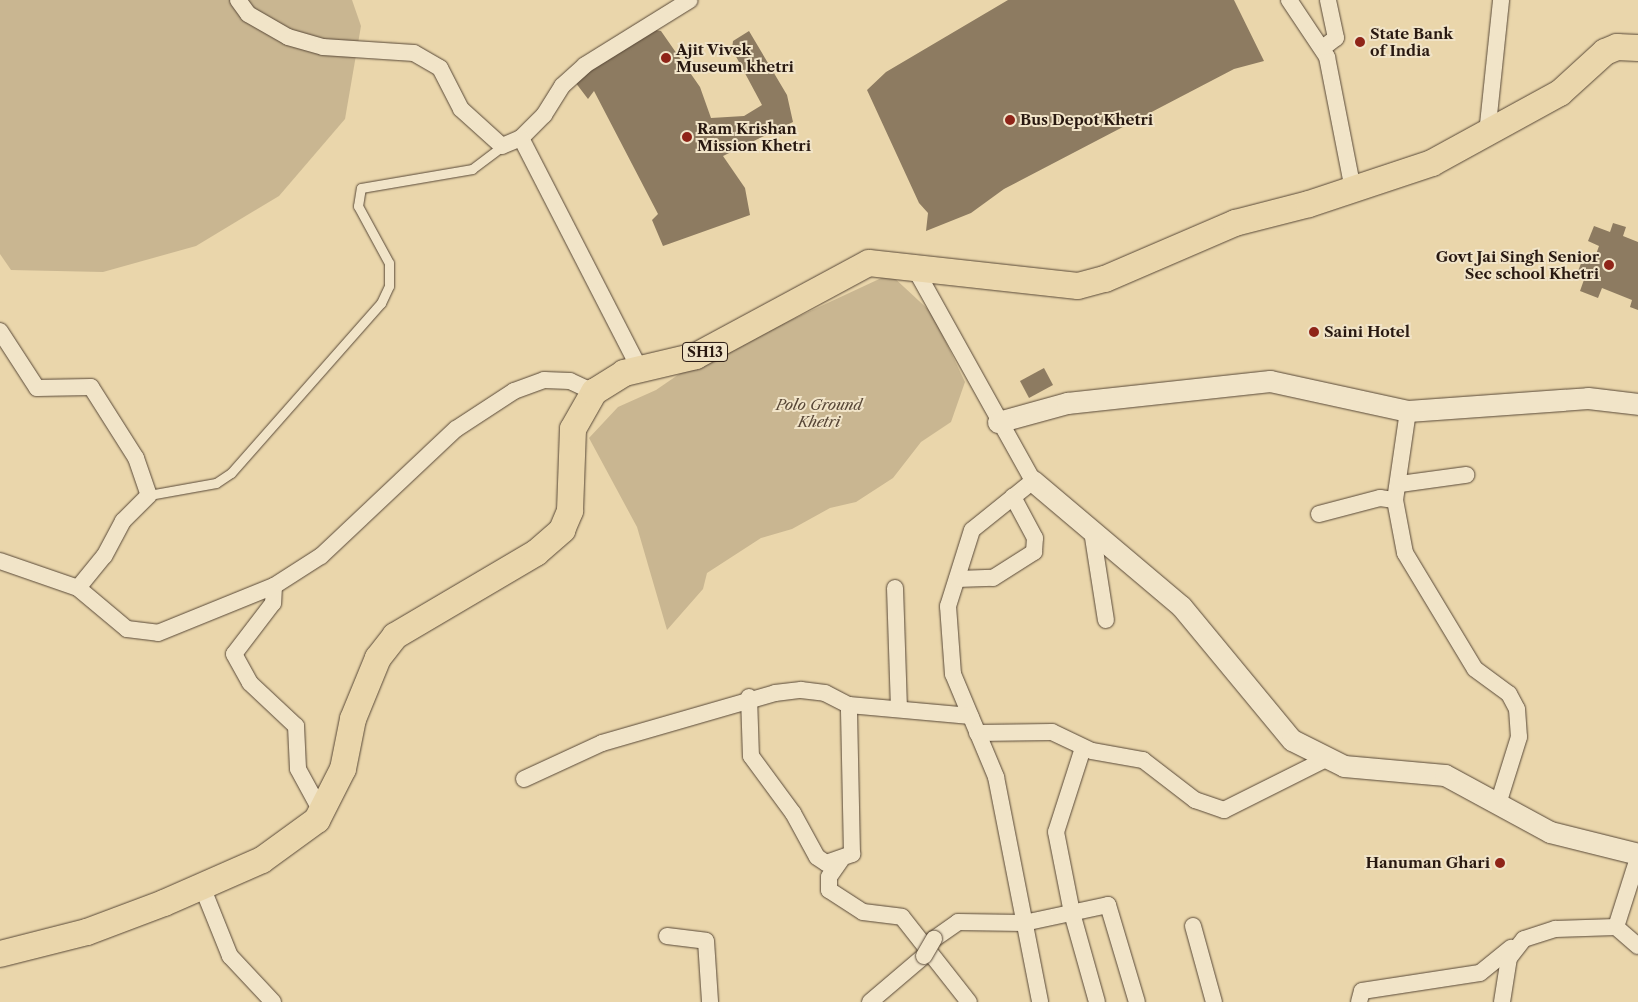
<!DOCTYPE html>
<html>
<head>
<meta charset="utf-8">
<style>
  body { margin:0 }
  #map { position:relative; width:1638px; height:1002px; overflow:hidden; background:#ead6ab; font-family:"Libre Caslon Text",serif }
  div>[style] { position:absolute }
  .green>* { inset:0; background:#c9b691 }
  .building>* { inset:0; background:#8d7b61 }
  .roads { filter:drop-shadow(0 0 1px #584837) drop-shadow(0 0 1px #584837) }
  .service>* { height:9px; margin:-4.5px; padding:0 4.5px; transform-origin:4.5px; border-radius:4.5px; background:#f1e4c8 }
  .minor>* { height:16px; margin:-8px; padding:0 8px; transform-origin:8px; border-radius:8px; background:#f1e4c8 }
  .tertiary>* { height:21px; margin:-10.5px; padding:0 10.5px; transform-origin:10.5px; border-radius:10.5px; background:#f1e4c8 }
  .primary>* { height:26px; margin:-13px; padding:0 13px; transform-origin:13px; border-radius:13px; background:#ead6ab }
  .bridges { filter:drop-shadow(0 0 1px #584837) drop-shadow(0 0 1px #584837) }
  .minor-bridge>* { height:16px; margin:-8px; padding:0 8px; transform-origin:8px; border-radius:8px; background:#f1e4c8 }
  .dots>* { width:14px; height:14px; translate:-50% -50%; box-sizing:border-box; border:2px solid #f1e4c8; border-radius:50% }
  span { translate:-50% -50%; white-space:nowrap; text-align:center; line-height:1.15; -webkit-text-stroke:4px #f1e4c8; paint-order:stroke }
  .shield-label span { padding:1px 4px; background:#f1e4c8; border:1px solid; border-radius:4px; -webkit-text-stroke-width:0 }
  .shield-label { font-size:14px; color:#281810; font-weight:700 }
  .poi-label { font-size:15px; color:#281810; font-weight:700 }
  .left { translate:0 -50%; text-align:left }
  .right { translate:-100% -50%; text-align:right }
  .park-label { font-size:15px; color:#584737; font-style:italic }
</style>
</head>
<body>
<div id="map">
  <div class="green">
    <i style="clip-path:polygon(0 0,352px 0,361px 26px,345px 119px,279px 196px,196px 246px,103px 272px,11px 270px,0 254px)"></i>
    <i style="clip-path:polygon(890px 274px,932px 313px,965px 382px,951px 422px,921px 442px,893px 478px,856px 502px,830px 508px,792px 529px,761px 538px,707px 573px,703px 589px,667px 630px,637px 527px,589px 438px,618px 407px,656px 390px,688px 368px)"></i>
  </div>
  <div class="building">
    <i style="clip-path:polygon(1008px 0,1234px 0,1264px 61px,1234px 69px,1004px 189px,971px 213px,926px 231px,928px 213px,919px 203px,867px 90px,886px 72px)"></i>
    <i style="clip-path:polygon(645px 28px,661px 31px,700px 87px,711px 118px,744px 116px,762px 105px,732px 49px,733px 41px,749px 31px,787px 95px,793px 122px,723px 156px,745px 188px,750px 215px,663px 246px,652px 220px,658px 214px,594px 91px,588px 99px,572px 78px)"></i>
    <i style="clip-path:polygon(1613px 223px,1626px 227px,1623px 236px,1638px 242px,1638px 310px,1630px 307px,1632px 300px,1602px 288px,1598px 298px,1580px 291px,1586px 274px,1578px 271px,1584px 256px,1594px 260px,1599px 246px,1588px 241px,1594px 226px,1610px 232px)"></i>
    <i style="clip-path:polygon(1044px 368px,1053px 385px,1029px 398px,1020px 381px)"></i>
  </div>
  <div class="roads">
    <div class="service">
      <i style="left:149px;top:495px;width:68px;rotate:-10.2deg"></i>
      <i style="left:216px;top:483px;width:18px;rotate:-34deg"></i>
      <i style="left:231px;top:473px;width:227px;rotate:-48.6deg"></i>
      <i style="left:381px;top:303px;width:19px;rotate:-65deg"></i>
      <i style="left:389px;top:286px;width:23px;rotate:-90deg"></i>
      <i style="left:389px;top:263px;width:65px;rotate:-118.5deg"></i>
      <i style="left:358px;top:206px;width:18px;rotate:-81deg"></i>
      <i style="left:361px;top:188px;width:113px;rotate:-9.7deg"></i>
      <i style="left:472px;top:169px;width:38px;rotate:-37deg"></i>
    </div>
    <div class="minor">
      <i style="left:238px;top:0;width:17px;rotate:54deg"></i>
      <i style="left:248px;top:14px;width:46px;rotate:29.9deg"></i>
      <i style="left:288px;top:37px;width:36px;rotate:16deg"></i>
      <i style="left:323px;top:47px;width:91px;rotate:3.8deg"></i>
      <i style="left:414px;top:53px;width:30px;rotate:30deg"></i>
      <i style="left:440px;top:68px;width:46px;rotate:62.9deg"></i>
      <i style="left:461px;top:109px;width:55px;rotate:42.1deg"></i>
      <i style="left:502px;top:146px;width:21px;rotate:-23deg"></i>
      <i style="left:521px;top:138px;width:33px;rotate:-45deg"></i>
      <i style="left:544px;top:115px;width:34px;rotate:-58deg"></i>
      <i style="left:562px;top:86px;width:31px;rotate:-42deg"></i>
      <i style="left:585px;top:65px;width:123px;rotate:-31.8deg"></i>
      <i style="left:1289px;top:0;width:69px;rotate:56.3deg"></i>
      <i style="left:1327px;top:57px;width:136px;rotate:78.9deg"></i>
      <i style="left:1324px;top:47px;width:15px;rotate:-37deg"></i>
      <i style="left:1336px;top:38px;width:39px;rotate:-102deg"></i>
      <i style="left:1487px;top:134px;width:135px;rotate:-84deg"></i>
      <i style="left:521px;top:138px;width:259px;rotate:62.8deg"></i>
      <i style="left:913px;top:265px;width:247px;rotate:60.9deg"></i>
      <i style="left:1033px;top:481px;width:78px;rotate:141.2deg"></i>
      <i style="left:972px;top:530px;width:80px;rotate:107.5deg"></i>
      <i style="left:948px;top:606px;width:68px;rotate:85.8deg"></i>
      <i style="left:953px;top:674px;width:112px;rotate:67.3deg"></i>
      <i style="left:996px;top:777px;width:229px;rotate:78.9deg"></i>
      <i style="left:0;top:331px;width:68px;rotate:57deg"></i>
      <i style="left:37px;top:388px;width:54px;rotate:-1.1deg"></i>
      <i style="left:91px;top:387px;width:84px;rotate:57.6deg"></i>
      <i style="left:136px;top:458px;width:39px;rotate:71deg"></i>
      <i style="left:149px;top:495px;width:37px;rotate:135deg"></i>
      <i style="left:123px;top:521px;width:40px;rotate:118deg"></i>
      <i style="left:104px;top:556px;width:41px;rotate:129.1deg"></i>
      <i style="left:1408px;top:411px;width:90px;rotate:98.3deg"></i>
      <i style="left:1395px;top:500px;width:54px;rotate:79.3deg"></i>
      <i style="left:1405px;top:553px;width:135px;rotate:58.9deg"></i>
      <i style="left:1475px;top:669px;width:42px;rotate:36.3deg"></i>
      <i style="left:1509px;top:694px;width:17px;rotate:62deg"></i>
      <i style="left:1517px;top:709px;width:28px;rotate:86deg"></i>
      <i style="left:1519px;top:737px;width:70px;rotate:107.4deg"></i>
      <i style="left:1400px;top:484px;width:67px;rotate:-7.8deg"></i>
      <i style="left:1319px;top:514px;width:63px;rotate:-14.7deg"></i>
      <i style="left:1380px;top:498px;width:15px;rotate:8deg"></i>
      <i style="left:1092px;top:531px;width:90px;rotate:81.1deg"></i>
      <i style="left:0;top:561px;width:83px;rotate:19.1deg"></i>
      <i style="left:78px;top:588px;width:64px;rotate:39.9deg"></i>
      <i style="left:127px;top:629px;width:31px;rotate:7deg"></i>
      <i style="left:158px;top:633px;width:125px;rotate:-22.1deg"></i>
      <i style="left:274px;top:586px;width:56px;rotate:-32.6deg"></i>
      <i style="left:321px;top:556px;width:185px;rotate:-43.3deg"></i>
      <i style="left:456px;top:429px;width:69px;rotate:-33.2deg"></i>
      <i style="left:514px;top:391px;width:32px;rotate:-20deg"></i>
      <i style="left:544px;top:380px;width:26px;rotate:2deg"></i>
      <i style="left:570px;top:381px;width:26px;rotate:25deg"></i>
      <i style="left:957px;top:579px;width:36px;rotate:-2deg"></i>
      <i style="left:993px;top:578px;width:49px;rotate:-32.4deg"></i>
      <i style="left:1034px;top:552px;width:14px;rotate:-86deg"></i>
      <i style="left:1035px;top:538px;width:47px;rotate:-118.2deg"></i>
      <i style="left:274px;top:586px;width:17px;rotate:93deg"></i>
      <i style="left:273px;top:603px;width:64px;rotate:127.4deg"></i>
      <i style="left:234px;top:654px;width:33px;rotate:61deg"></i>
      <i style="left:250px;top:683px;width:63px;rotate:43.1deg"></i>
      <i style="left:296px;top:726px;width:43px;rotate:87.3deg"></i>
      <i style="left:298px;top:769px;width:50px;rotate:61.4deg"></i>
      <i style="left:895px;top:588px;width:121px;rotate:88.1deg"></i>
      <i style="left:749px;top:697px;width:59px;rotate:88.1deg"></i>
      <i style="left:751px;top:756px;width:71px;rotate:53.6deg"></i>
      <i style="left:793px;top:813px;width:50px;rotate:61.4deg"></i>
      <i style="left:817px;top:857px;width:11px;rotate:34deg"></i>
      <i style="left:826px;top:863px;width:28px;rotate:-19deg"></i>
      <i style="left:852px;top:854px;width:149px;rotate:-91.2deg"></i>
      <i style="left:977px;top:733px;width:75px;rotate:-0.8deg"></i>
      <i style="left:1052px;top:732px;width:44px;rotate:25.4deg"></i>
      <i style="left:1092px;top:751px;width:52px;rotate:10deg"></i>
      <i style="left:1143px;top:760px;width:66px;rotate:37.6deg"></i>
      <i style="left:1195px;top:800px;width:31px;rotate:19deg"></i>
      <i style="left:1224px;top:810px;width:116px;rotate:-26.6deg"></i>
      <i style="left:1083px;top:748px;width:88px;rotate:107.8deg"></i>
      <i style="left:1056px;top:832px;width:83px;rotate:78.8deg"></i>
      <i style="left:1072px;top:913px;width:92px;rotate:74.3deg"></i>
      <i style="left:524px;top:779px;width:86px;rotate:-24.8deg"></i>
      <i style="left:602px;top:743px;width:180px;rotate:-16.1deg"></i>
      <i style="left:775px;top:693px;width:26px;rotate:-7deg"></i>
      <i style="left:801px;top:690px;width:24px;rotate:7deg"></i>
      <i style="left:825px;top:693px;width:27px;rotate:27deg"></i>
      <i style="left:849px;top:705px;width:122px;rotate:5.2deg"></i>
      <i style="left:841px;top:860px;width:21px;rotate:125deg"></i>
      <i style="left:829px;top:877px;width:13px;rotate:90deg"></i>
      <i style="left:829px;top:890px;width:40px;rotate:32.9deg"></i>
      <i style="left:863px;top:912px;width:39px;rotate:7deg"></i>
      <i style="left:902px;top:917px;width:108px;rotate:51.8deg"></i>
      <i style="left:201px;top:884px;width:78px;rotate:68.1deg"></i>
      <i style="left:230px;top:956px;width:63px;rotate:46.9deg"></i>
      <i style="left:1193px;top:926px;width:79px;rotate:74.6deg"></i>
      <i style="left:1616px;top:927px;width:29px;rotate:41deg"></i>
      <i style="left:667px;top:936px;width:39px;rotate:7deg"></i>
      <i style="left:706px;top:941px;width:61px;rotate:86.2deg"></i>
      <i style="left:934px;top:939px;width:29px;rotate:-35deg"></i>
      <i style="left:958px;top:922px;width:66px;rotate:0.9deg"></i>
      <i style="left:1024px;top:923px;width:86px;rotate:-12.1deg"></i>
      <i style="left:1108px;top:905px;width:101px;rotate:73.4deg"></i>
      <i style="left:870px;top:1002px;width:71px;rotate:-40.4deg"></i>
      <i style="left:1359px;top:1002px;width:11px;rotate:-75deg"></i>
      <i style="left:1362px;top:991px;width:119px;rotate:-8.7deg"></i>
      <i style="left:1480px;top:973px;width:40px;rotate:-39deg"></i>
      <i style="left:1502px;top:1002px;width:45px;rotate:-81deg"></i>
      <i style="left:1509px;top:958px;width:24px;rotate:-52deg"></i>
      <i style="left:1524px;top:939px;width:33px;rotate:-18deg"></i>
      <i style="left:1555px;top:929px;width:61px;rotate:-1.9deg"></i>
      <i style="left:1616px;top:927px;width:72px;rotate:-72.3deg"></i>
    </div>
    <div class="tertiary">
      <i style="left:998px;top:422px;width:72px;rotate:-15.4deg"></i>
      <i style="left:1067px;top:403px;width:204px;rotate:-6.2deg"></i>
      <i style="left:1270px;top:381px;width:141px;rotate:12.3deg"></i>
      <i style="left:1408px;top:411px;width:180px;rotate:-4.1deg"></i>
      <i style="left:1588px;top:398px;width:50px;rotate:6.8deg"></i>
      <i style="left:1033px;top:481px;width:194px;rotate:40.2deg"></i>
      <i style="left:1181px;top:606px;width:174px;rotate:50.4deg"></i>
      <i style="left:1292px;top:740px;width:58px;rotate:26.6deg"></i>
      <i style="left:1344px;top:766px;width:101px;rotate:5.1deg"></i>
      <i style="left:1445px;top:775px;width:119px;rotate:28.5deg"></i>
      <i style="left:1550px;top:832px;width:91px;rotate:14deg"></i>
    </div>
    <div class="primary">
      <i style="left:0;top:954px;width:90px;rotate:-14.2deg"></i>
      <i style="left:87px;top:932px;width:82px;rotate:-20.6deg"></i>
      <i style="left:164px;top:903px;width:107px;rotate:-23.7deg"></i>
      <i style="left:262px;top:860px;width:68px;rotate:-36deg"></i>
      <i style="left:317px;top:820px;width:57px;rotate:-63deg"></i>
      <i style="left:343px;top:769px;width:51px;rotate:-78.7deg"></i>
      <i style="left:353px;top:719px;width:66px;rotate:-67.7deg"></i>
      <i style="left:378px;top:658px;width:28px;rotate:-52deg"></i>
      <i style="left:395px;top:636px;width:164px;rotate:-30.5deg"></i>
      <i style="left:536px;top:553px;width:35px;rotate:-41deg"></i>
      <i style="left:562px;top:530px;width:21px;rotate:-67deg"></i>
      <i style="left:570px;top:511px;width:82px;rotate:-87.9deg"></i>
      <i style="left:573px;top:429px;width:43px;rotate:-60.4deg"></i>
      <i style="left:594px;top:392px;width:36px;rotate:-32deg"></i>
      <i style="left:624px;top:373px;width:74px;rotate:-13.3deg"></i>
      <i style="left:696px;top:356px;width:196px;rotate:-28.3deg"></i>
      <i style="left:869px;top:263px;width:210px;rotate:6.3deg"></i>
      <i style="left:1078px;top:286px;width:28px;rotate:-15deg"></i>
      <i style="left:1105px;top:279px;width:142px;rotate:-23.3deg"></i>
      <i style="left:1235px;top:223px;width:76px;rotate:-14.4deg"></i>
      <i style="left:1309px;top:204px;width:130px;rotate:-18.4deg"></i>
      <i style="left:1432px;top:163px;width:146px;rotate:-28.7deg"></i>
      <i style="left:1560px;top:93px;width:61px;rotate:-42.3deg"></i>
      <i style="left:1605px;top:52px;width:13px;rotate:-23deg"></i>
      <i style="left:1617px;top:47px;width:21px;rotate:3deg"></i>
    </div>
  </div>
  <div class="bridges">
    <div class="minor-bridge">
      <i style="left:924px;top:956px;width:20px;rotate:-60deg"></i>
    </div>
  </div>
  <div class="dots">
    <i style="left:1360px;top:42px;background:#8f2418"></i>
    <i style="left:666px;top:58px;background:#8f2418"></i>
    <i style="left:1010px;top:120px;background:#8f2418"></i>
    <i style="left:687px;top:137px;background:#8f2418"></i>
    <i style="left:1609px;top:265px;background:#8f2418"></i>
    <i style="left:1314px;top:332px;background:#8f2418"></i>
    <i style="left:1500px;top:863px;background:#8f2418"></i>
  </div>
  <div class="shield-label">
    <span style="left:705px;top:352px">SH13</span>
  </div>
  <div class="poi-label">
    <span class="left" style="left:1370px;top:42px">State Bank<br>of India</span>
    <span class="left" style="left:676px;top:58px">Ajit Vivek<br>Museum khetri</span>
    <span class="left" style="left:1020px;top:120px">Bus Depot Khetri</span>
    <span class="left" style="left:697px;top:137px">Ram Krishan<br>Mission Khetri</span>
    <span class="right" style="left:1599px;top:265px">Govt Jai Singh Senior<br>Sec school Khetri</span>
    <span class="left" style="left:1324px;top:332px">Saini Hotel</span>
    <span class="right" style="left:1490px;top:863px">Hanuman Ghari</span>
  </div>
  <div class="park-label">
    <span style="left:819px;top:413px">Polo Ground<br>Khetri</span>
  </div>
</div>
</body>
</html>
